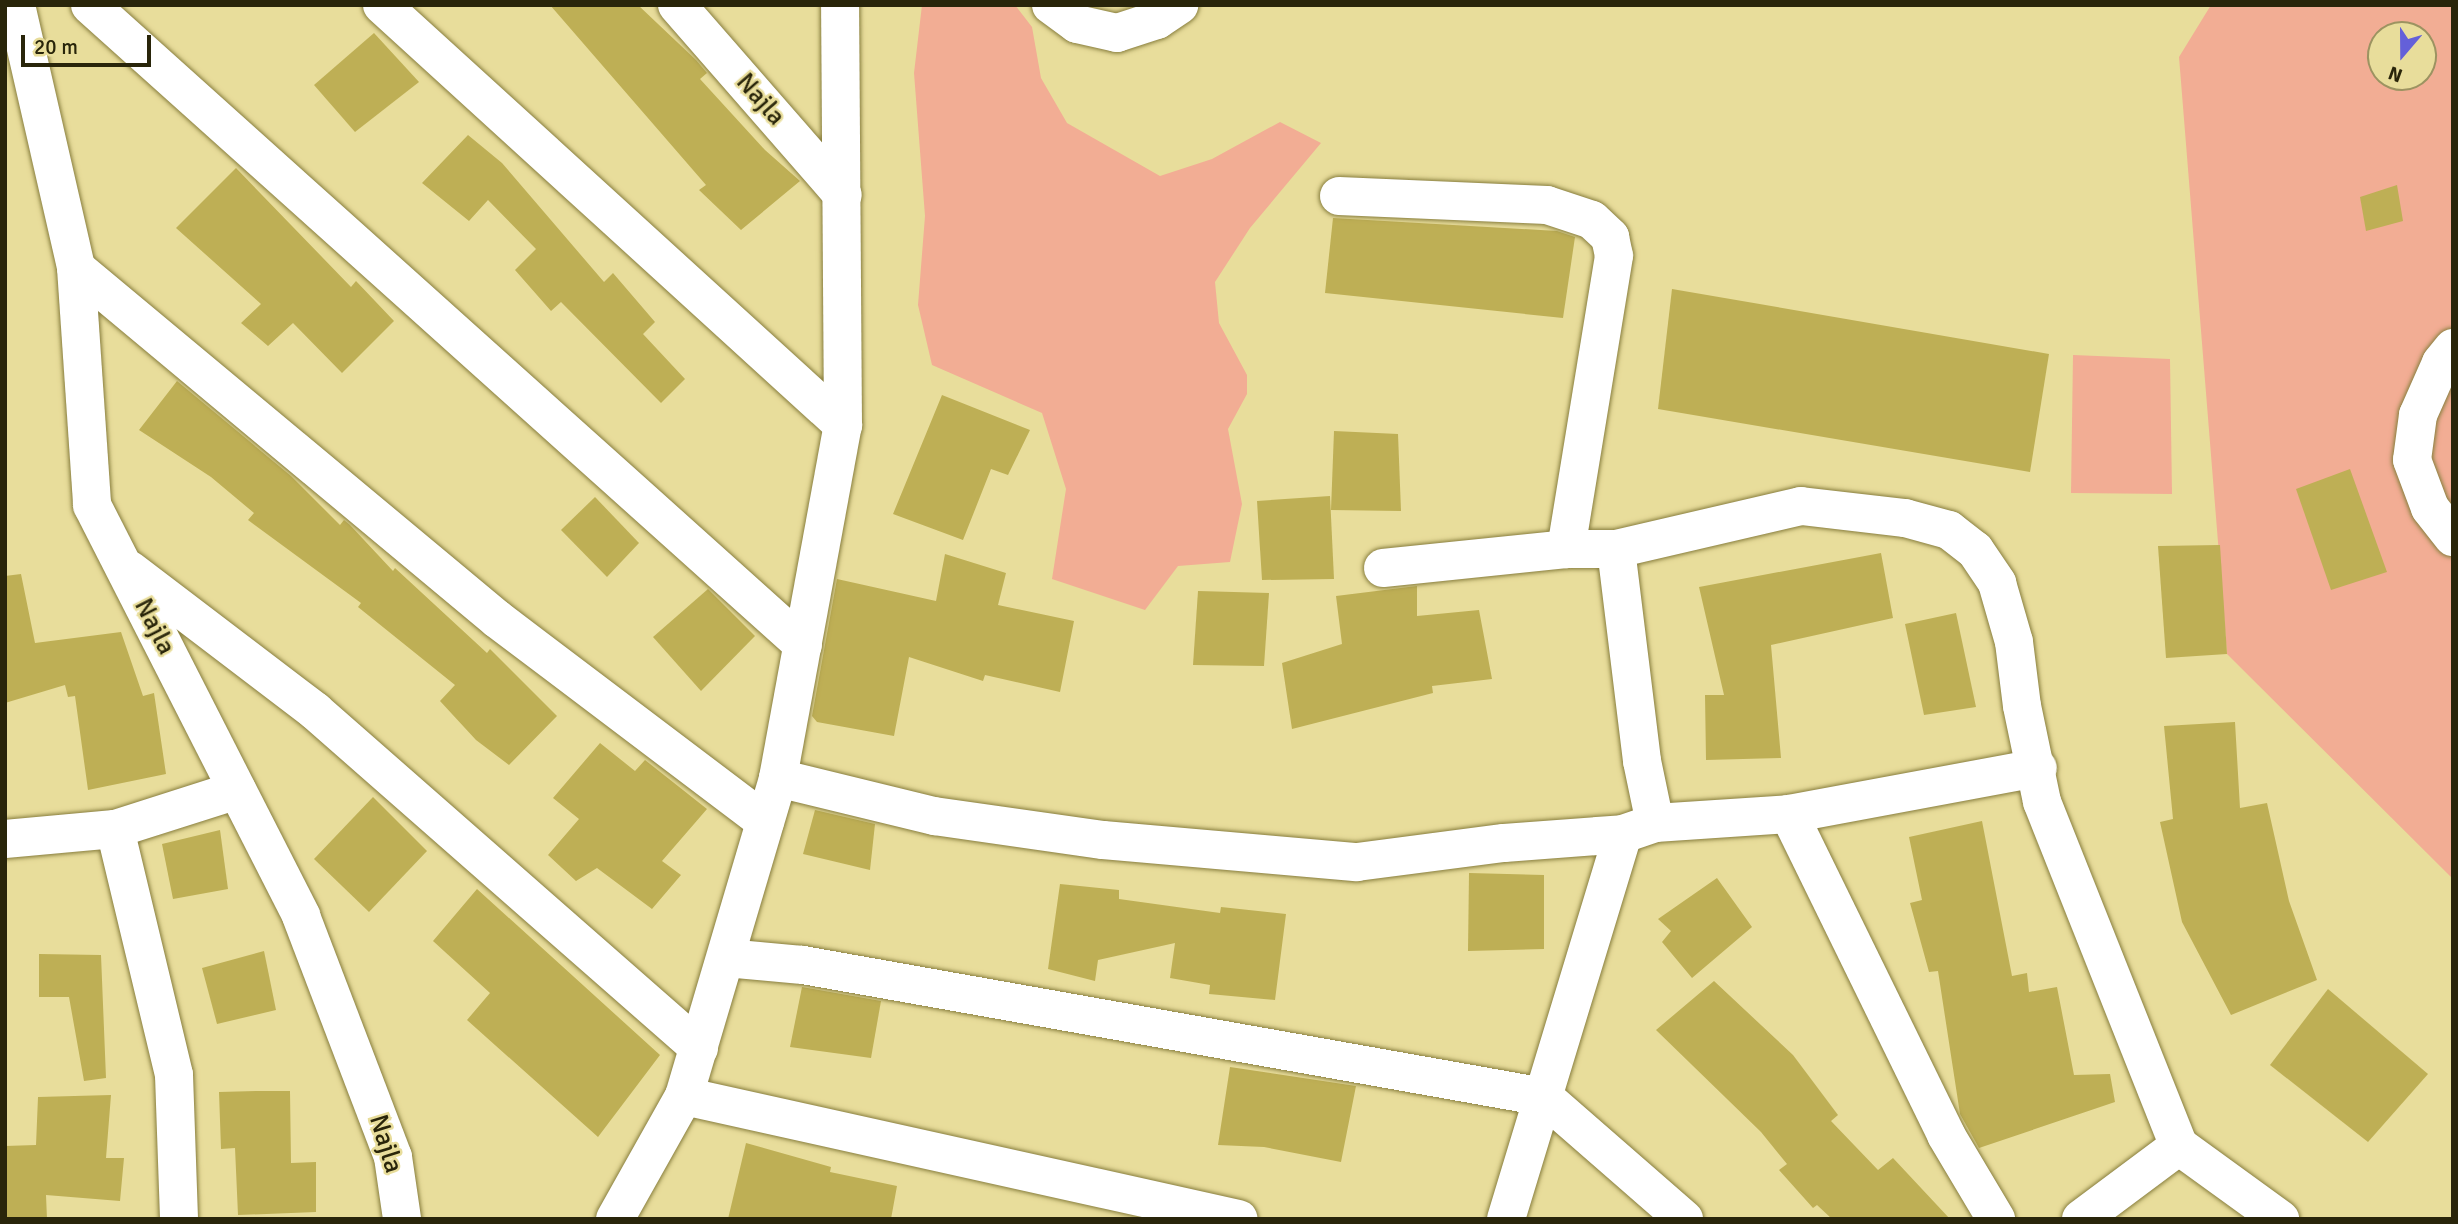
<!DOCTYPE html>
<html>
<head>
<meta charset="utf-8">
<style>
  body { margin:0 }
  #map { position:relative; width:2458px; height:1224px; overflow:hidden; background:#e8dd9b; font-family:Signika,sans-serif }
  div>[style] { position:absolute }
  .green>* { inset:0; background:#f2ad94 }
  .building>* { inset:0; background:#beaf55 }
  .roads { filter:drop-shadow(0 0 2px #887e3e) drop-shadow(0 0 2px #887e3e) }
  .minor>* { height:38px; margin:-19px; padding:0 19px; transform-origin:19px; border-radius:19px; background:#fff }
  span { translate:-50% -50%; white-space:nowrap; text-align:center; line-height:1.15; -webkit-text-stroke:5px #e8dd9b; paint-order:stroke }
  .street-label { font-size:26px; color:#29250a }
  .frame { position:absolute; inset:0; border:7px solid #29250a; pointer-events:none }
  .north { position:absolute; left:2367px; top:21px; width:70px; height:70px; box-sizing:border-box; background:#e8dd9b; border:2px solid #9c9361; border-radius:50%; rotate:200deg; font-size:19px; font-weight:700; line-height:28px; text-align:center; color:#29250a }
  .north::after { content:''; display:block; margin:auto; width:24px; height:32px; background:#6460d9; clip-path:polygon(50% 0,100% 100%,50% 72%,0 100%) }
  .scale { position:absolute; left:21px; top:35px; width:130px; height:32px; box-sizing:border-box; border:4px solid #29250a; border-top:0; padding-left:9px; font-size:21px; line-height:24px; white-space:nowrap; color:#29250a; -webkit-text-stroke:5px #e8dd9b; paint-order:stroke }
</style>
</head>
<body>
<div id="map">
  <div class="green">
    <i style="clip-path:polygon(922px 5px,1015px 5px,1032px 27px,1041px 78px,1067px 123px,1160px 176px,1212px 159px,1280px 122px,1321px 143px,1250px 228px,1215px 282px,1219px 323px,1247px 375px,1247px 394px,1228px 429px,1242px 504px,1230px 562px,1178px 566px,1145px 610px,1052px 579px,1066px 489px,1042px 413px,932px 365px,918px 305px,925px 216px,914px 73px)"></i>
    <i style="clip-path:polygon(evenodd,2211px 5px,2453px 5px,2453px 879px,2227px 654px,2179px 57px,2211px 5px,2381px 35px,2423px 35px,2423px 77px,2381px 77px,2381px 35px)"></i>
    <i style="clip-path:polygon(2073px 355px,2170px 359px,2172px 494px,2071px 493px)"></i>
  </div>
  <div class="building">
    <i style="clip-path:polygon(550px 5px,638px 5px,696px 60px,707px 73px,700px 79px,765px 150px,800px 181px,741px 230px,699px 190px,706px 185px)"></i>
    <i style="clip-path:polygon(374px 33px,419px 82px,355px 132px,314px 85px)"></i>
    <i style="clip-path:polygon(468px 135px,502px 163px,604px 282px,613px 273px,655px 322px,643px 334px,685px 379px,661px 403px,561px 302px,551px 311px,515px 270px,536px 249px,488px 200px,469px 221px,422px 183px)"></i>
    <i style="clip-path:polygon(236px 168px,351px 287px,356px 281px,394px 321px,342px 373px,293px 323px,268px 346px,241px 323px,261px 304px,176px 228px)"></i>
    <i style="clip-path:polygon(2397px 185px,2403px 221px,2366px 231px,2360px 197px)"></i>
    <i style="clip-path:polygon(1333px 218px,1557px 231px,1575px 237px,1563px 318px,1325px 293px)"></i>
    <i style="clip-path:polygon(1672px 289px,2049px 354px,2030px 472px,1658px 409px)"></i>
    <i style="clip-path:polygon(177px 381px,291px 476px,340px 525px,344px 520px,350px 525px,393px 571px,395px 568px,487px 653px,490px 649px,557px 716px,509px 765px,476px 740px,440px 701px,455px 685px,358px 607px,361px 603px,248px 520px,254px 513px,211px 477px,139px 430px)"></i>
    <i style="clip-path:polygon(942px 395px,1030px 430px,1008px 475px,991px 469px,963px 540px,893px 514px)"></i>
    <i style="clip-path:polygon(1334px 431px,1398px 434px,1401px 511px,1331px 510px)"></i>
    <i style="clip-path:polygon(2350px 469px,2387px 572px,2331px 590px,2296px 489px)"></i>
    <i style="clip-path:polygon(1330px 496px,1334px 579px,1262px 580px,1257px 501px)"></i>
    <i style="clip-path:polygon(595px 497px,639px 543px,607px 577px,561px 530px)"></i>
    <i style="clip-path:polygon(2220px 545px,2227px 654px,2166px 658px,2158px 546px)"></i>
    <i style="clip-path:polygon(1881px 553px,1893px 618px,1771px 645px,1781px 758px,1706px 760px,1705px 695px,1724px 695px,1699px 587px)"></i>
    <i style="clip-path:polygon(945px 554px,1006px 573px,998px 605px,1074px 621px,1060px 692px,985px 675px,983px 681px,909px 657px,894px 736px,817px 722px,812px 716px,837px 579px,936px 601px)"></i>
    <i style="clip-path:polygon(21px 574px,35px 643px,121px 632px,143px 696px,154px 693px,166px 774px,88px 790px,75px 696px,68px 697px,65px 685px,5px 703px,5px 576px)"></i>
    <i style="clip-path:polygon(1417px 586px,1417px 616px,1479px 610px,1492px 679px,1432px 686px,1433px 693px,1292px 729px,1282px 663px,1342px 644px,1336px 596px)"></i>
    <i style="clip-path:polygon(708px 589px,755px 636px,701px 691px,653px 637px)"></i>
    <i style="clip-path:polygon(1198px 591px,1269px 593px,1264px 666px,1193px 665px)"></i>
    <i style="clip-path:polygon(1956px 613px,1976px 707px,1924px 715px,1905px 624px)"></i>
    <i style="clip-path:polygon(2235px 722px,2240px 808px,2267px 803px,2289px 901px,2317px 980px,2231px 1015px,2182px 922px,2160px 822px,2173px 819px,2164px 726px)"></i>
    <i style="clip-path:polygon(600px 743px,635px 771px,645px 760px,707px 809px,662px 861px,681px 875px,652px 909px,597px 868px,576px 881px,548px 855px,579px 819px,553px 798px)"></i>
    <i style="clip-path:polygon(373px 797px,427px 851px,369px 912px,314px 859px)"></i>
    <i style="clip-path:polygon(815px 810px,875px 824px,870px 870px,803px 854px)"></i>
    <i style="clip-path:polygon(1982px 821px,2012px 976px,2027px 973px,2029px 992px,2057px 987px,2074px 1075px,2110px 1074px,2115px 1102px,1979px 1148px,1960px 1114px,1938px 971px,1929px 972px,1910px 903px,1922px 900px,1909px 837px)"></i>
    <i style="clip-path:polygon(220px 830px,228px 889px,173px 899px,162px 844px)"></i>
    <i style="clip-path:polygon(1469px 873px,1544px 875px,1544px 949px,1468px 951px)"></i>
    <i style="clip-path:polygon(1717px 878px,1752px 927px,1692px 978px,1662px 942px,1671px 931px,1658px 919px)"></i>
    <i style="clip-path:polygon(1060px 884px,1119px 890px,1119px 899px,1220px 913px,1221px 907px,1286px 914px,1275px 1000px,1209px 994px,1210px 985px,1170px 978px,1175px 943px,1098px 960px,1095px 981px,1048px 969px)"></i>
    <i style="clip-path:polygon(477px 889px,660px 1055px,598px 1137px,467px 1020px,490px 993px,433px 941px)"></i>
    <i style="clip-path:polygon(264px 951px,276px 1010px,217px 1024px,202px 968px)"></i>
    <i style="clip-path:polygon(39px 954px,101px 955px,106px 1078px,84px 1081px,69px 997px,39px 997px)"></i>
    <i style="clip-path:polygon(1714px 981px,1793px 1055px,1838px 1115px,1831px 1121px,1878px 1170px,1893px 1158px,1950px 1219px,1832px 1219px,1817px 1205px,1813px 1208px,1779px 1170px,1787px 1164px,1761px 1132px,1656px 1030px)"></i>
    <i style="clip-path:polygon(802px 987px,881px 1001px,871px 1058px,790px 1047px)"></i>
    <i style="clip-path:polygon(2328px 989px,2428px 1074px,2368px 1142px,2270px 1065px)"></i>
    <i style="clip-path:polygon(1230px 1067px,1356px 1086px,1341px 1162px,1264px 1147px,1218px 1145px)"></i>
    <i style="clip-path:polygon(256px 1091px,290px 1091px,291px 1163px,316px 1162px,316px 1212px,238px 1215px,235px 1148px,221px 1149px,219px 1092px)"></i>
    <i style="clip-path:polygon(111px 1095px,106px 1158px,124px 1158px,120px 1201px,46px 1195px,47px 1219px,5px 1219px,5px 1146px,36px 1145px,38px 1097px)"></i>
    <i style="clip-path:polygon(746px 1143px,831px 1167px,830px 1172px,897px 1186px,891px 1219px,728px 1219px)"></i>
  </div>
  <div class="roads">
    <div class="minor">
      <i style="left:16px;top:5px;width:270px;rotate:77.1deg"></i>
      <i style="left:76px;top:268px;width:238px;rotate:86.1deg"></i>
      <i style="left:92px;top:505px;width:461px;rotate:63deg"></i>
      <i style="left:301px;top:916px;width:258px;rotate:69.1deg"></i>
      <i style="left:393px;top:1157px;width:63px;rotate:81.7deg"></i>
      <i style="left:90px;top:5px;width:958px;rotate:41.91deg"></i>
      <i style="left:382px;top:5px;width:624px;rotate:42.34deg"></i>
      <i style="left:677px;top:5px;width:252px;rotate:48.9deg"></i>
      <i style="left:1051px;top:5px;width:32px;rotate:36deg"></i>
      <i style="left:1077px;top:24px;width:41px;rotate:12.7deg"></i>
      <i style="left:1117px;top:33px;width:42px;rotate:-18deg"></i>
      <i style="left:1157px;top:20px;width:27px;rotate:-34deg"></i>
      <i style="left:1339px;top:196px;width:208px;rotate:2.5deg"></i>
      <i style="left:1547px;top:205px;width:47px;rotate:18.4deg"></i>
      <i style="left:1592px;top:220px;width:25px;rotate:43deg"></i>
      <i style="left:1610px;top:237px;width:19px;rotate:78deg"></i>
      <i style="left:1614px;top:256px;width:297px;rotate:99.3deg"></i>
      <i style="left:76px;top:268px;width:548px;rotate:39.82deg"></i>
      <i style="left:497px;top:619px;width:336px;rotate:37.1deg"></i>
      <i style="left:2453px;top:348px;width:19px;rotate:129deg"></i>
      <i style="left:2441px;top:363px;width:57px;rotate:113.9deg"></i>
      <i style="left:2418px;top:415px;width:45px;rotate:97.6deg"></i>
      <i style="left:2412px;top:460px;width:51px;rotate:69.4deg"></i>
      <i style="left:2430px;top:508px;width:37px;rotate:52deg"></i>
      <i style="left:1616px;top:549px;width:214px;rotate:83deg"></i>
      <i style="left:1642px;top:761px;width:63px;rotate:78.2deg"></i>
      <i style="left:1383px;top:568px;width:184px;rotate:-5.9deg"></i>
      <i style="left:1566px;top:549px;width:50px"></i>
      <i style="left:1616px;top:549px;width:190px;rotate:-13.1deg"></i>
      <i style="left:1801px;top:506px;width:105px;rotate:6.6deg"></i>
      <i style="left:1905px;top:518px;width:46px;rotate:15.3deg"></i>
      <i style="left:1949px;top:530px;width:33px;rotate:38deg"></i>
      <i style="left:1975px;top:550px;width:40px;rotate:56deg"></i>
      <i style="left:1997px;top:583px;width:61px;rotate:73.9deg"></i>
      <i style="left:2014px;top:642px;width:64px;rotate:82.9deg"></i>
      <i style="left:2022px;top:706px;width:98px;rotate:78.2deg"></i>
      <i style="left:2042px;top:802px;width:370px;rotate:68.3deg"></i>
      <i style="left:130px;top:570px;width:233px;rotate:37.3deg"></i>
      <i style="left:315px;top:711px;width:511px;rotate:41.27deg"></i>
      <i style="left:778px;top:778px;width:161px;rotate:13.7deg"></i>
      <i style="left:934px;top:816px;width:171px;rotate:8.1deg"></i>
      <i style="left:1103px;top:840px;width:255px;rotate:5deg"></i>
      <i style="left:1357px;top:862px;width:148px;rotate:-7.4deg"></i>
      <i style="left:1504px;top:843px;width:119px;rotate:-4.3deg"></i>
      <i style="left:1623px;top:834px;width:34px;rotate:-19deg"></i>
      <i style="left:1655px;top:823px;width:134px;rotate:-3.8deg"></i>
      <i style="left:1789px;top:814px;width:253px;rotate:-10.5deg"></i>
      <i style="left:1789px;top:814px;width:357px;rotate:63.9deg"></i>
      <i style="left:1946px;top:1135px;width:98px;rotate:59.2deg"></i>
      <i style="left:115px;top:829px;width:253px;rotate:76.5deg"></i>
      <i style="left:174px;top:1075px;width:144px;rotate:88deg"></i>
      <i style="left:5px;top:839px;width:110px;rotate:-5.2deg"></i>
      <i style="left:115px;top:829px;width:128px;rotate:-17.7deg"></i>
      <i style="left:726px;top:958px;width:77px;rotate:5.2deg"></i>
      <i style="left:803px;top:965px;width:753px;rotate:10.1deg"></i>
      <i style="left:1544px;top:1097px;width:186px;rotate:41.1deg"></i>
      <i style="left:684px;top:1096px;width:568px;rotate:12.5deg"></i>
      <i style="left:615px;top:1219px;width:141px;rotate:-60.7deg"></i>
      <i style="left:684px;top:1096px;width:332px;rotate:-73.5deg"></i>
      <i style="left:778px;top:778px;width:359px;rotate:-79.6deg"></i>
      <i style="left:843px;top:425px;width:420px;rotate:-90.4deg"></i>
      <i style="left:1506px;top:1219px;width:402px;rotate:-73.1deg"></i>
      <i style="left:2081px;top:1219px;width:122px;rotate:-36.7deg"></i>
      <i style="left:2179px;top:1146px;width:125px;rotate:35.9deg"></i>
    </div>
  </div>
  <div class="street-label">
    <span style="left:760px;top:100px;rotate:49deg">Najla</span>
    <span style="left:154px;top:627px;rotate:63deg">Najla</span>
    <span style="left:385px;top:1144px;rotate:73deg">Najla</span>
  </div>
  <div class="frame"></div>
  <div class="north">N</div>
  <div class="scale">20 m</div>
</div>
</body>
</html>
